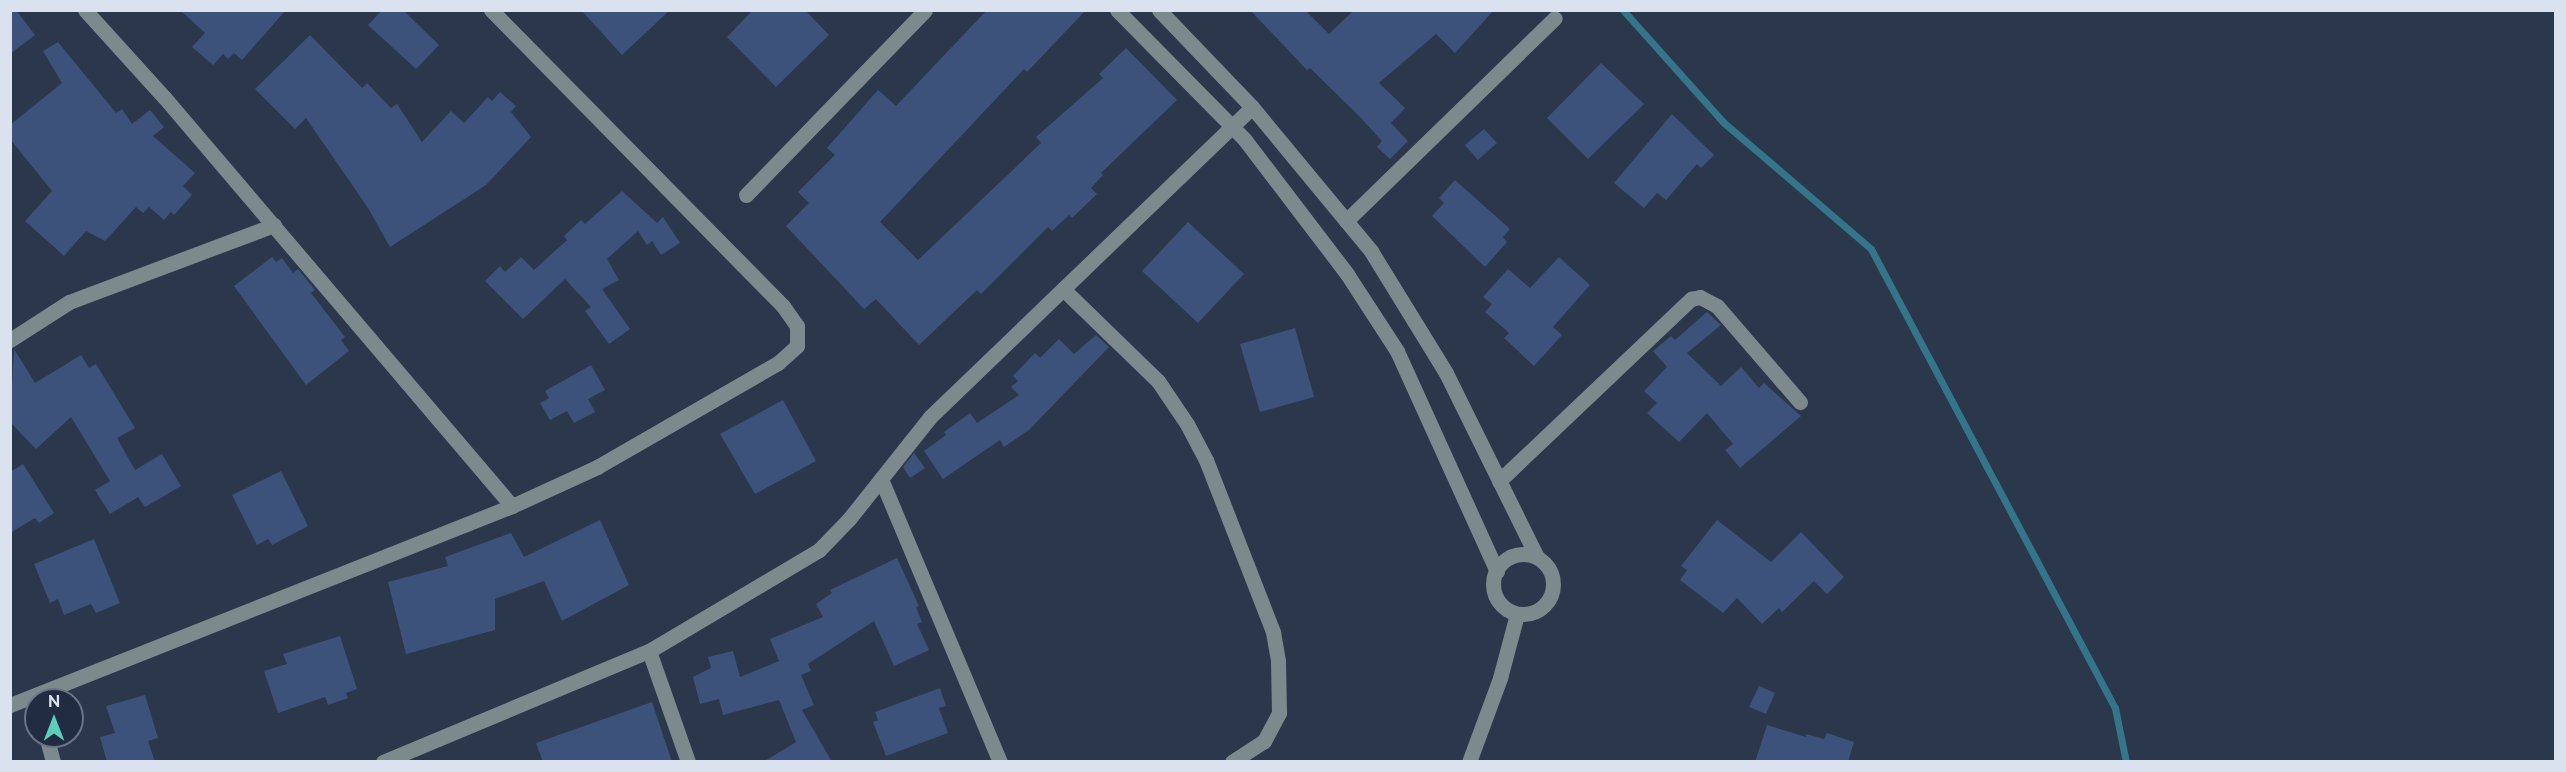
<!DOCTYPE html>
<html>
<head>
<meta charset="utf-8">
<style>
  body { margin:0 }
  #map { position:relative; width:2566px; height:772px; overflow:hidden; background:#2b374b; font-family:Raleway,sans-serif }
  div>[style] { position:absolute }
  .stream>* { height:7px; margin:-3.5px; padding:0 3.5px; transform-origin:3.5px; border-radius:3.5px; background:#34758a }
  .building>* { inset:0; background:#3c527b }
  .minor>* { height:15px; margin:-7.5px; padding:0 7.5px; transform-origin:7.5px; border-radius:7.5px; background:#7c8a8e }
  .minor>.ring { margin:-7.5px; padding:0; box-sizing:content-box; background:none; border:15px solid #7c8a8e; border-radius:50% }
  span { translate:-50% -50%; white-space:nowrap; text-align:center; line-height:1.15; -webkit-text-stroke:6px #212c40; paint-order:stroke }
  .frame { position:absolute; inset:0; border:12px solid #dae1ef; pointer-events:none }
  .north { position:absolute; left:24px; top:688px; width:60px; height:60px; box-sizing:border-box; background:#212c40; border:2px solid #6b7486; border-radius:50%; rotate:0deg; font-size:16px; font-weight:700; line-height:24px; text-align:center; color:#dae1ef }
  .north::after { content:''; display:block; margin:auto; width:21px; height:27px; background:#5ccebb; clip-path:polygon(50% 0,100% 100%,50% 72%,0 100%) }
</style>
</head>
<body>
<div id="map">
  <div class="stream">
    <i style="left:1623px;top:10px;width:150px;rotate:48.2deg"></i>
    <i style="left:1723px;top:122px;width:195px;rotate:40.6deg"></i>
    <i style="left:1871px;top:249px;width:520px;rotate:62.01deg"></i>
    <i style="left:2115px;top:708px;width:55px;rotate:78.5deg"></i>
  </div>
  <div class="building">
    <i style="clip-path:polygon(10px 10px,16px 10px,35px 35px,10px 54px)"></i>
    <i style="clip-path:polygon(180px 10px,286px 10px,242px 60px,234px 53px,228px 59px,223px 54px,213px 65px,192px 47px,205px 33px)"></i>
    <i style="clip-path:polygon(382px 10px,403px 10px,439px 45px,416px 69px,368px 25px)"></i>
    <i style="clip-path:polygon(581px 10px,670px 10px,622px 55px)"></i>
    <i style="clip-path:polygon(753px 10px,805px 10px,829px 35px,776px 87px,727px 37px)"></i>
    <i style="clip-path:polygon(987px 10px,1086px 10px,1027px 72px,1024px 69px,880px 222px,918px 260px,1041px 143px,1036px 137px,1103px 78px,1099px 74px,1126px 48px,1177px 100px,1101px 173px,1103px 175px,1091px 188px,1097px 194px,1072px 218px,1069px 215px,1052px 231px,1048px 227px,981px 294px,977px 290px,919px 345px,876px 299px,864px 309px,786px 226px,809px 203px,798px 192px,835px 155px,827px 148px,878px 90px,896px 106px)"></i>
    <i style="clip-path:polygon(1250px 10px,1305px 10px,1329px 34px,1354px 10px,1494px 10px,1455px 53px,1436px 34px,1379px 83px,1405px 108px,1391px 123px,1408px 141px,1390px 159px,1377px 147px,1382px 141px,1359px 116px,1310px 68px,1307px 70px)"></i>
    <i style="clip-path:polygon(310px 35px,362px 88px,367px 83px,391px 108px,397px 104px,422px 142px,451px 111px,464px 123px,488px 97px,492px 101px,500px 92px,516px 106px,511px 112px,531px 137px,486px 185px,390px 247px,368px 208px,306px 118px,295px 129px,255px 89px)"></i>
    <i style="clip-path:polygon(58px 42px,116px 113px,122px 109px,132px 124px,150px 110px,164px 127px,153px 136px,195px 173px,183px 186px,192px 195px,174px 215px,171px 212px,164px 220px,149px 207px,143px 213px,136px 207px,105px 241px,86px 231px,64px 256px,25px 221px,52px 191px,10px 139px,10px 125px,62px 83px,43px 51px)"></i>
    <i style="clip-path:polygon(1601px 63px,1644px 104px,1588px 159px,1547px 118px)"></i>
    <i style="clip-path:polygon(1672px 114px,1714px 155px,1701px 168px,1697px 164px,1666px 200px,1657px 193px,1644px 208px,1614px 183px)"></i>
    <i style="clip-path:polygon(1484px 129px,1497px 143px,1478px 160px,1465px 145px)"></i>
    <i style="clip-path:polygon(1455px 180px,1510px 229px,1503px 237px,1507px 242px,1485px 267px,1432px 216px,1444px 203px,1439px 198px)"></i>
    <i style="clip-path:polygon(622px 191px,657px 223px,663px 217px,680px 243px,661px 255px,652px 241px,647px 245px,638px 231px,607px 259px,619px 280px,602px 289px,630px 329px,609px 344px,585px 311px,591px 307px,565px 279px,523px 319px,485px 281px,500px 266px,505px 272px,521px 257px,534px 270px,567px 240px,564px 236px,581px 220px,585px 224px)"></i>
    <i style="clip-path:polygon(1188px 222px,1244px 274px,1198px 323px,1142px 271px)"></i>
    <i style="clip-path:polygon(272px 257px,276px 262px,282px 258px,293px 273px,298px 269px,315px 290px,311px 293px,345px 337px,341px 340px,349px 351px,306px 385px,234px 286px)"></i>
    <i style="clip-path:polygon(1559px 257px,1590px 285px,1553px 327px,1562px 335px,1534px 366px,1504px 338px,1509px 333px,1485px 312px,1492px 304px,1483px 297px,1508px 269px,1530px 288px)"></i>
    <i style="clip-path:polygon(1707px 312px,1721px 325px,1687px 353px,1721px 386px,1741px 367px,1759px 388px,1764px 383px,1801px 416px,1740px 468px,1725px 450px,1733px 444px,1707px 413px,1679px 442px,1647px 413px,1657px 403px,1644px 391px,1667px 367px,1653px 351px,1671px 336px,1675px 340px)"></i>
    <i style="clip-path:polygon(1295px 328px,1314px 397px,1260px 412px,1240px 344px)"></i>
    <i style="clip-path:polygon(1096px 335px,1109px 347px,1029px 430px,1004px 447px,1000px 440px,943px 479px,924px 451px,946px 435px,944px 432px,970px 413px,977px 423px,1019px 395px,1011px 387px,1018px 381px,1013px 376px,1035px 353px,1040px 358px,1059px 339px,1074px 354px)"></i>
    <i style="clip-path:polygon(14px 349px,35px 383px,81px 355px,89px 368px,96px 364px,135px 428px,117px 438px,135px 470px,162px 454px,181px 486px,145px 507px,138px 497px,110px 514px,95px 490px,110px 481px,71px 417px,36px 449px,10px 422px)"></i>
    <i style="clip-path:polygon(591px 365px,605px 390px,588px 399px,595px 412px,574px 423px,567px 411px,550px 420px,540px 403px,549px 398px,545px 391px)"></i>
    <i style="clip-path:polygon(783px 400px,816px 461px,755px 494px,720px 434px)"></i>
    <i style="clip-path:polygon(914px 453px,925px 468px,910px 478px,903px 467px)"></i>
    <i style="clip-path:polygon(23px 464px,54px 513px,39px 523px,35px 518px,10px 533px,10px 472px)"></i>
    <i style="clip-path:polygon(281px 471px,308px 526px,272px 545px,268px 539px,257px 545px,232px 495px)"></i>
    <i style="clip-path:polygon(600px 520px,629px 585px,562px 621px,544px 581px,495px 599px,495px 630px,406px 654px,388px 582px,448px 566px,445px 557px,511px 533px,524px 557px)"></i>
    <i style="clip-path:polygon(1717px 520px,1771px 562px,1801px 532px,1844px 577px,1827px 594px,1814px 581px,1782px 612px,1779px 608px,1762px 624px,1737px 598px,1723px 613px,1680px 580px,1687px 570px,1681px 566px)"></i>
    <i style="clip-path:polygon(94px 539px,120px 603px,96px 613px,91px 604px,64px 615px,58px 599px,50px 603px,34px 564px)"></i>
    <i style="clip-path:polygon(897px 558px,919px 606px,916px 607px,922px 622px,917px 624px,929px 650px,894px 666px,874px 621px,808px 664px,811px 671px,801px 675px,814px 705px,802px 710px,832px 762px,763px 762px,796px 742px,779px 700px,723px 715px,719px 699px,700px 704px,693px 677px,711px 668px,708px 657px,733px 651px,740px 677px,779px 661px,770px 639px,823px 617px,816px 604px,832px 593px,830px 590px)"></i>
    <i style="clip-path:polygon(340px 636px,357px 689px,346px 693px,348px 698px,328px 705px,325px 697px,278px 713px,264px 671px,287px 664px,283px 654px)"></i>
    <i style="clip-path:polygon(1759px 686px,1775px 693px,1766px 714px,1749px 707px)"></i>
    <i style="clip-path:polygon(940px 688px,946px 706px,939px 708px,948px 733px,886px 756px,873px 722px,878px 720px,875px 712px)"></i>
    <i style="clip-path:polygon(145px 695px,158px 738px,148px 741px,155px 762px,107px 762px,100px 737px,115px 733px,106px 706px)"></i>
    <i style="clip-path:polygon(652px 702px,672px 762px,543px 762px,536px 743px)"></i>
    <i style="clip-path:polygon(1767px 725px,1806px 737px,1806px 734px,1824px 739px,1827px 733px,1854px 742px,1848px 762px,1755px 762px)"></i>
  </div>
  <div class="minor">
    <i style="left:85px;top:10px;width:118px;rotate:47.8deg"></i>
    <i style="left:164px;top:97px;width:537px;rotate:49.61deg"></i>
    <i style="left:1117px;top:10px;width:182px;rotate:45.4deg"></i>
    <i style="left:1245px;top:140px;width:168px;rotate:52.7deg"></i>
    <i style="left:1347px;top:274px;width:92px;rotate:57deg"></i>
    <i style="left:1397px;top:351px;width:242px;rotate:65.6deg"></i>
    <i style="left:1159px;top:10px;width:134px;rotate:46.2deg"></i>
    <i style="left:1252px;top:107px;width:187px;rotate:50.4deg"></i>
    <i style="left:1371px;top:251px;width:143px;rotate:58.4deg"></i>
    <i style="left:1446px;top:373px;width:205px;rotate:63.7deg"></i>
    <i style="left:746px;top:195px;width:257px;rotate:-45.9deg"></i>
    <i style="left:1346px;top:221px;width:291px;rotate:-44.2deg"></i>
    <i style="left:1063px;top:289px;width:132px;rotate:44.1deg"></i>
    <i style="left:1158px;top:381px;width:52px;rotate:56deg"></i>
    <i style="left:1187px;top:424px;width:41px;rotate:62.2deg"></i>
    <i style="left:1206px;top:460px;width:185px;rotate:68.7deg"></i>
    <i style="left:1273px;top:632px;width:29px;rotate:80deg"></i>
    <i style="left:1278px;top:661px;width:52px;rotate:88.9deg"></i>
    <i style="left:1279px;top:713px;width:32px;rotate:118deg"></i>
    <i style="left:1264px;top:741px;width:38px;rotate:147deg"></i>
    <i style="left:10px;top:340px;width:70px;rotate:-32.8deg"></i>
    <i style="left:69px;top:302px;width:219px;rotate:-20.6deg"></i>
    <i style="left:881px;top:479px;width:307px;rotate:67.2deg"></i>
    <i style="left:1499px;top:481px;width:265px;rotate:-43.5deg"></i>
    <i style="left:1691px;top:299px;width:9px;rotate:-13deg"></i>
    <i style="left:1700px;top:297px;width:19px;rotate:28deg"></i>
    <i style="left:1717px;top:306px;width:127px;rotate:49.2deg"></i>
    <i class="ring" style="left:1493px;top:554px;width:45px;height:45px"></i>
    <i style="left:649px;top:651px;width:118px;rotate:70.6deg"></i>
    <i style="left:10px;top:705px;width:540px;rotate:-21.62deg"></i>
    <i style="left:512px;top:506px;width:94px;rotate:-24.6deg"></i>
    <i style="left:597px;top:467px;width:209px;rotate:-29.9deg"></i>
    <i style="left:778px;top:363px;width:25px;rotate:-42deg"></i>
    <i style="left:797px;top:346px;width:20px;rotate:-90deg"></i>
    <i style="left:797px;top:326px;width:24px;rotate:-125deg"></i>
    <i style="left:783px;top:306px;width:416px;rotate:-134.6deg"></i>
    <i style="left:48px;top:743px;width:20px;rotate:75deg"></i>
    <i style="left:383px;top:762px;width:288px;rotate:-22.7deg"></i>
    <i style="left:649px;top:651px;width:198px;rotate:-30.7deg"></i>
    <i style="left:819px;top:550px;width:43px;rotate:-45.9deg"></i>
    <i style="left:849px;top:519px;width:130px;rotate:-51.5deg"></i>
    <i style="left:930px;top:417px;width:447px;rotate:-43.9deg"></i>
    <i style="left:1469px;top:762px;width:90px;rotate:-69.7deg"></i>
    <i style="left:1500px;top:678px;width:66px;rotate:-75.1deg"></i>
  </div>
  <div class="frame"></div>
  <div class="north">N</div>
</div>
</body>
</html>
